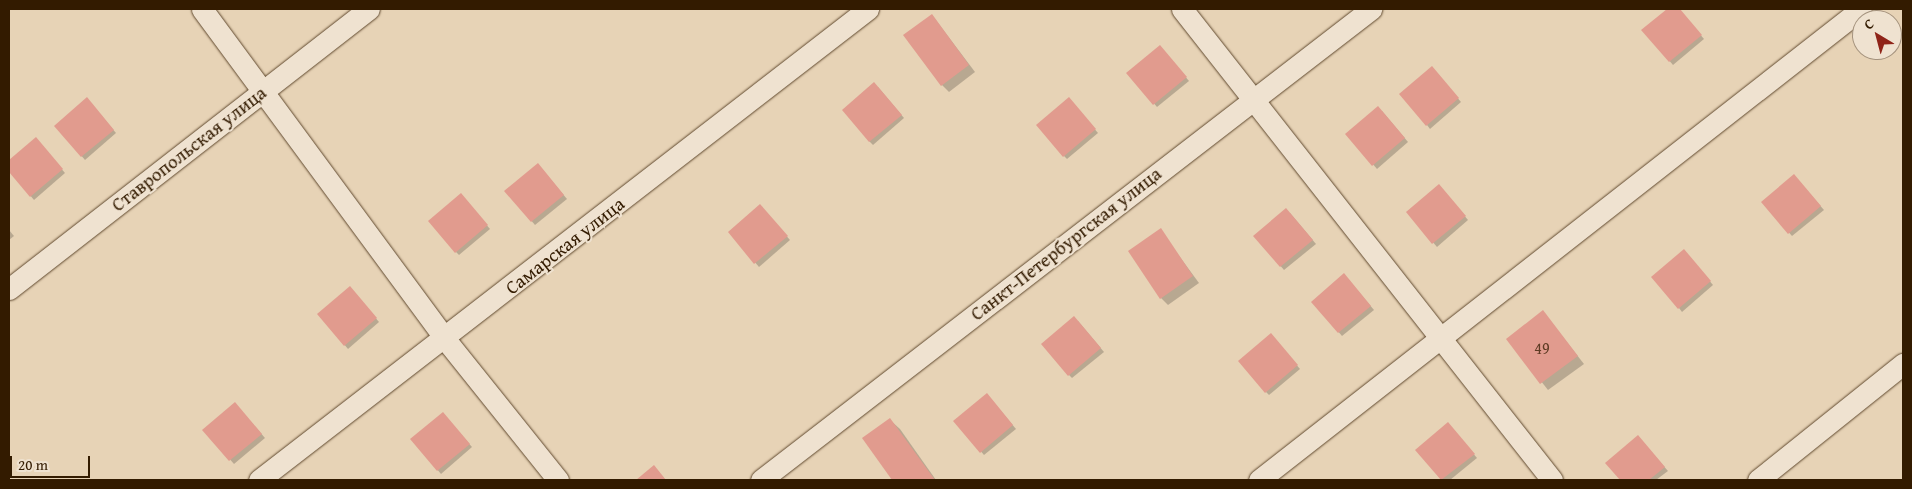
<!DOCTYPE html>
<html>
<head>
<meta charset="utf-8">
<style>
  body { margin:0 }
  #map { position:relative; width:1912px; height:489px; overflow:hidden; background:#e7d3b6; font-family:"Gentium Book Plus",serif }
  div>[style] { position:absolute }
  .shadow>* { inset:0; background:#0003 }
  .building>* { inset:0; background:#e19b8e }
  .roads { filter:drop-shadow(0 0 1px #60492e) drop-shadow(0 0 1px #60492e) }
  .street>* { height:21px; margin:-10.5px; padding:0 10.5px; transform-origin:10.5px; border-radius:10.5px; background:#efe2d0 }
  span { translate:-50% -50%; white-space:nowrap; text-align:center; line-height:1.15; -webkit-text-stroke:4px #efe2d0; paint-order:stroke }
  .number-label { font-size:16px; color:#5e3b24 }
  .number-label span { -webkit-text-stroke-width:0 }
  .street-label { font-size:19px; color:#331b00 }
  .frame { position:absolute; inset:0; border:10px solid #331b00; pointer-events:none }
  .north { position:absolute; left:1852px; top:10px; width:50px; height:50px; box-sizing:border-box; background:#efe2d0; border:1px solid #a4927d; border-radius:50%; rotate:323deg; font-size:14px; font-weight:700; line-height:20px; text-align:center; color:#331b00 }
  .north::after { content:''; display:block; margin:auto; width:18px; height:22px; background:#8f2418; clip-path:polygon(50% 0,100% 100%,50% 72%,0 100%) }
  .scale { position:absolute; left:10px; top:456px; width:80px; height:22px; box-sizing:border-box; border:2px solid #331b00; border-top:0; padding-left:6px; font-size:15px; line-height:18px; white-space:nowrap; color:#331b00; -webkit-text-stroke:4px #efe2d0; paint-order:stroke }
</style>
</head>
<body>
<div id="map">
  <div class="shadow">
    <i style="clip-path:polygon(1669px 9px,1679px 9px,1704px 39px,1673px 65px,1643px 30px)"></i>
    <i style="clip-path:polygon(932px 15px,975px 72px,949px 92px,942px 85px)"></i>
    <i style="clip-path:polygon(1163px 50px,1189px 81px,1157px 107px,1128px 73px)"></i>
    <i style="clip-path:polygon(1435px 71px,1461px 102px,1430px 129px,1427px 125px)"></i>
    <i style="clip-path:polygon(878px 87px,904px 118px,873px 145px,869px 141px)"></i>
    <i style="clip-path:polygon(90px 102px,116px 133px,85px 160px,56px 126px)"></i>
    <i style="clip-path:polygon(1072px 102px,1098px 133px,1067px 159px,1064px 156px)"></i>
    <i style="clip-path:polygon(1382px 111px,1408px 142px,1377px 169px,1347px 134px)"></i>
    <i style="clip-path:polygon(36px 139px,65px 173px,34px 200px,9px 170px,9px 162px)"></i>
    <i style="clip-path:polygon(541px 168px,567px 199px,535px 225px,506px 191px)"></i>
    <i style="clip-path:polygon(1797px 179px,1824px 210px,1792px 236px,1763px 203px)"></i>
    <i style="clip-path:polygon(1442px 189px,1468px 220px,1437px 247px,1407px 212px)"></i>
    <i style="clip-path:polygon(464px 198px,490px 229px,459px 255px,456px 252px)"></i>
    <i style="clip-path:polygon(763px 209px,790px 240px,759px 267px,729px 232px)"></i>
    <i style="clip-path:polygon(1290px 213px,1316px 244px,1284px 270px,1255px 236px)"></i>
    <i style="clip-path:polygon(9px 230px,14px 236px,9px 240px)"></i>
    <i style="clip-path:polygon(1160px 230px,1199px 283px,1168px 305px,1161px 298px)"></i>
    <i style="clip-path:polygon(1687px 254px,1713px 285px,1682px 312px,1679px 308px)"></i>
    <i style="clip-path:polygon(1347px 278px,1374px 310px,1342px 336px,1313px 302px)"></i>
    <i style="clip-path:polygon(353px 291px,379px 322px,348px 349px,319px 314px)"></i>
    <i style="clip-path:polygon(1543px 312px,1584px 364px,1548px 390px,1508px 339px)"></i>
    <i style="clip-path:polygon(1078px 321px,1104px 352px,1072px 378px,1069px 375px)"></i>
    <i style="clip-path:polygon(1274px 338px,1300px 369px,1269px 395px,1266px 392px)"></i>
    <i style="clip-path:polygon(990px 398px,1016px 429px,984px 455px,955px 421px)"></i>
    <i style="clip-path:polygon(238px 407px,265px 438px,234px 464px,204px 430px)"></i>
    <i style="clip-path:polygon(446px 417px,472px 447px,441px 474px,412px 439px)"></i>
    <i style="clip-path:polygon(890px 420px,900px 429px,936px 480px,894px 480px,864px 438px)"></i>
    <i style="clip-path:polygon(1451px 427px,1477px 458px,1450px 480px,1442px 480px,1417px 450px)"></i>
    <i style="clip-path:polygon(1641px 440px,1668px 471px,1656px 480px,1622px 480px,1607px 463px)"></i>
  </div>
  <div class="building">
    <i style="clip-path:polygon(1667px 9px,1680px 9px,1702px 35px,1669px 62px,1641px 30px)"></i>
    <i style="clip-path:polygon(932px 14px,969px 65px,941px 86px,903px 35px)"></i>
    <i style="clip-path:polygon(1160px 45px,1187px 77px,1153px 105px,1126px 73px)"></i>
    <i style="clip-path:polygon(1432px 66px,1459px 98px,1426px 126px,1399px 94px)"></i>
    <i style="clip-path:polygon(874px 82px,902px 115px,869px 142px,842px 110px)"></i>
    <i style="clip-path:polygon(87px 97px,114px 130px,81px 157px,54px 126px)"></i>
    <i style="clip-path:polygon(1069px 97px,1096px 129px,1063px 157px,1036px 125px)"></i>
    <i style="clip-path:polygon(1378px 106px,1405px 138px,1372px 166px,1345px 134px)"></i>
    <i style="clip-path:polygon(36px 137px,63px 169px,30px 197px,9px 172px,9px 160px)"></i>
    <i style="clip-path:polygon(538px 163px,564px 195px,531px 222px,504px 191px)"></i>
    <i style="clip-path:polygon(1794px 174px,1821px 206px,1788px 234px,1761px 202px)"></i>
    <i style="clip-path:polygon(1439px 184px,1466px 216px,1432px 244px,1406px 212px)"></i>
    <i style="clip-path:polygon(461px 193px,488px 225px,455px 253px,428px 221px)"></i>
    <i style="clip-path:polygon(760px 204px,788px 236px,754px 264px,728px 232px)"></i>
    <i style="clip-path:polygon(1286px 208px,1313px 240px,1280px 267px,1253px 236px)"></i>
    <i style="clip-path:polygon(1161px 228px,1193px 276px,1160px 299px,1128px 251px)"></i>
    <i style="clip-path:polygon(1684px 249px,1711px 281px,1678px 309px,1651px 277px)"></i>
    <i style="clip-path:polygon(1344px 273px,1371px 306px,1338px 333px,1311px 302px)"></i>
    <i style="clip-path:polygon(350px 286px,377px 318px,344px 346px,317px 314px)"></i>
    <i style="clip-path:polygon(1543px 310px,1578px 356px,1540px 384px,1506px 339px)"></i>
    <i style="clip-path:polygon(1074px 316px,1101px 348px,1068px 376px,1041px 344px)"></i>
    <i style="clip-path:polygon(1271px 333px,1298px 365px,1265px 393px,1238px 361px)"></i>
    <i style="clip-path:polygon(987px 393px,1013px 425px,980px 453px,953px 421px)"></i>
    <i style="clip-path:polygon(235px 402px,262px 434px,229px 461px,202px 430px)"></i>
    <i style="clip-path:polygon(443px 412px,470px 444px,437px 471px,410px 439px)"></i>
    <i style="clip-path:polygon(890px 418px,935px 480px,892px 480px,862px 438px)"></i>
    <i style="clip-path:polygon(1448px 422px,1475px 454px,1441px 480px,1415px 450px)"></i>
    <i style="clip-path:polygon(1638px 435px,1665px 467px,1649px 480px,1620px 480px,1605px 463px)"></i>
    <i style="clip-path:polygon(654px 465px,666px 480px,636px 480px)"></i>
  </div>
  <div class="roads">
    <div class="street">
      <i style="left:202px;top:9px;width:410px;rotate:53.6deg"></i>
      <i style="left:445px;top:339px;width:181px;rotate:51.3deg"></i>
      <i style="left:1182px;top:9px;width:599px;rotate:51.85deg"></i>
      <i style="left:9px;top:289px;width:456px;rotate:-37.9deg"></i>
      <i style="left:259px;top:480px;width:770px;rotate:-37.72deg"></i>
      <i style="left:761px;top:480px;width:771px;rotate:-37.67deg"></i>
      <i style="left:1259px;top:480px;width:764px;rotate:-38.04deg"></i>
      <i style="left:1758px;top:480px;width:186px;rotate:-38.7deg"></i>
    </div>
  </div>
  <div class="number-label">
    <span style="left:1542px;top:348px">49</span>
  </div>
  <div class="street-label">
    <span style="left:189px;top:149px;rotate:-38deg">Ставропольская улица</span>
    <span style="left:1066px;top:244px;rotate:-38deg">Санкт-Петербургская улица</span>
    <span style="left:565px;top:246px;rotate:-38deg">Самарская улица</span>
  </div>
  <div class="frame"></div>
  <div class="north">С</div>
  <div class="scale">20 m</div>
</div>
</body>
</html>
